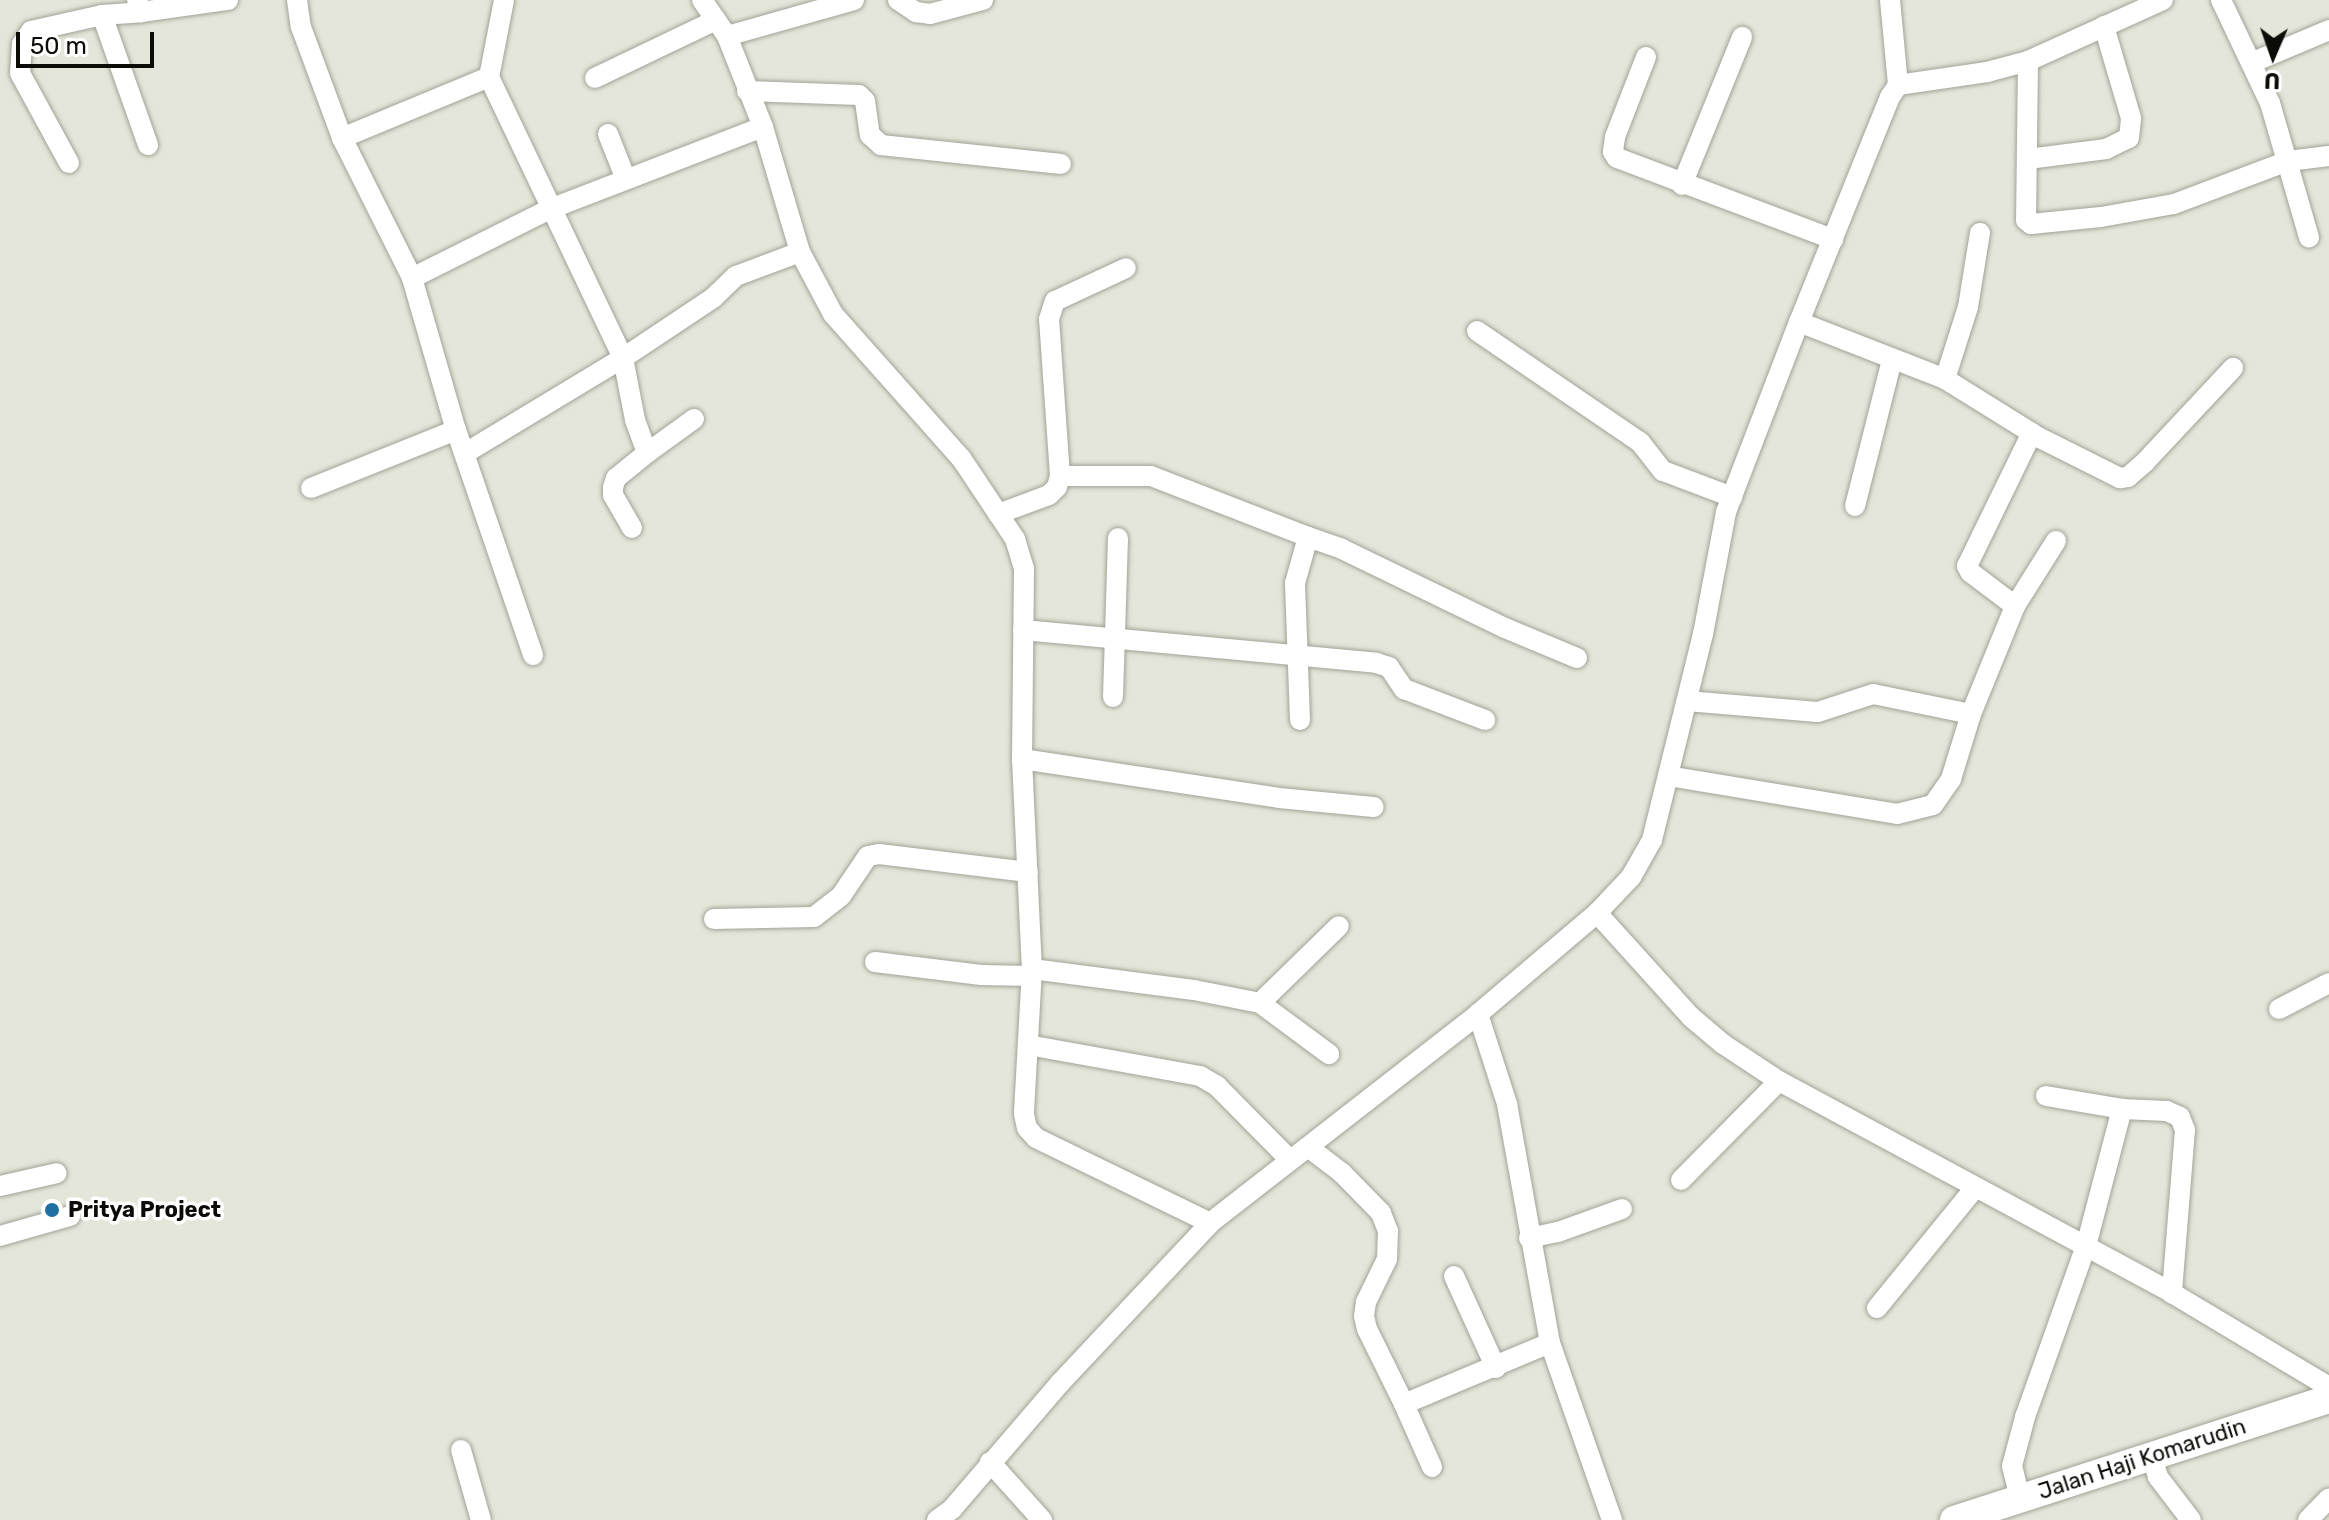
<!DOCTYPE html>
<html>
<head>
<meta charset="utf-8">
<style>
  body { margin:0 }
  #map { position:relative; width:2329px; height:1520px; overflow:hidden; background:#e5e6da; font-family:Rubik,sans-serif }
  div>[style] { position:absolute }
  .roads { filter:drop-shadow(0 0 2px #a1a397) drop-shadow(0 0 2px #a1a397) }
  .street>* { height:20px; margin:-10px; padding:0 10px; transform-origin:10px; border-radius:10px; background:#fff }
  .secondary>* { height:28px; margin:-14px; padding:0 14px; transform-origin:14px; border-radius:14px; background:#fff }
  .dots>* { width:22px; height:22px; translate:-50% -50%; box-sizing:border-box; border:4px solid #fff; border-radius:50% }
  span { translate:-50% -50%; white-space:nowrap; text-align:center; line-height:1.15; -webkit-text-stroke:7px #fff; paint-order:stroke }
  .poi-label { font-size:22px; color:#0b0c08; font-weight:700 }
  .left { translate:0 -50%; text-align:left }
  .street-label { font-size:22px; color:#0b0c08 }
  .north { position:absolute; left:2233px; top:16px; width:80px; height:80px; -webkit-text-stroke:6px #fff; paint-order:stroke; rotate:182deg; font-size:22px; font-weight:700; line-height:32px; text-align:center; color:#0b0c08 }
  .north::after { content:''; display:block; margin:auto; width:28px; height:36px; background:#0b0c08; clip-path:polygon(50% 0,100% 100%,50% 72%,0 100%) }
  .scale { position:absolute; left:16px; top:32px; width:138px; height:36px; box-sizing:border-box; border:4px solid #0b0c08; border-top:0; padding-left:10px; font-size:24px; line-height:28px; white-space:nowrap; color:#0b0c08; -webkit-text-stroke:6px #fff; paint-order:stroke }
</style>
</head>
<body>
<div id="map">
  <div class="roads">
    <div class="street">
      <i style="left:137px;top:0;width:13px;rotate:72deg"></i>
      <i style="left:141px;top:12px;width:88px;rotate:-7.9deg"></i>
      <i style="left:297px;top:0;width:27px;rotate:82deg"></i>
      <i style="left:301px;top:27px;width:118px;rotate:69.7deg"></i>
      <i style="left:342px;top:138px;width:157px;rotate:63.4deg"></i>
      <i style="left:412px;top:278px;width:158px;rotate:73.9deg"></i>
      <i style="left:456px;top:430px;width:238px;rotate:71.1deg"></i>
      <i style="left:504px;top:0;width:78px;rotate:101deg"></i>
      <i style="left:489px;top:77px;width:311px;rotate:64.5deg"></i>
      <i style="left:623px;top:358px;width:63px;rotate:79deg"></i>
      <i style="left:635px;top:420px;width:35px;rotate:70deg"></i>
      <i style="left:647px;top:453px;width:40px;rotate:141deg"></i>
      <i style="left:616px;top:478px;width:9px;rotate:108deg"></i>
      <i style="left:613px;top:487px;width:8px;rotate:90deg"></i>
      <i style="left:613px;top:495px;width:38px;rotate:60deg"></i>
      <i style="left:702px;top:0;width:44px;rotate:55.2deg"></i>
      <i style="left:727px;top:36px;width:98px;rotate:68.4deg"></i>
      <i style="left:763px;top:127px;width:130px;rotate:73.5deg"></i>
      <i style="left:800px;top:252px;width:70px;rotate:62deg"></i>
      <i style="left:833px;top:314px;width:193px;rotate:48.4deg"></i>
      <i style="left:961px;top:458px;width:97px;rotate:56.3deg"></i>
      <i style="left:1015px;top:539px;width:31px;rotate:73deg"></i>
      <i style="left:1024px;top:569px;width:190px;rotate:90.6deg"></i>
      <i style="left:1022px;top:759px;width:210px;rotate:87.3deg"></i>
      <i style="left:1032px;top:969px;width:145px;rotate:93.2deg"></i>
      <i style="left:1024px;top:1114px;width:14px;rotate:78deg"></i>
      <i style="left:1027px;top:1128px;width:13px;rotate:48deg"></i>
      <i style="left:1036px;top:1138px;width:194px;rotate:26deg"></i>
      <i style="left:898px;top:0;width:22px;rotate:34deg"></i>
      <i style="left:916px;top:12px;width:14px;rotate:8deg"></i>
      <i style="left:930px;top:14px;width:55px;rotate:-14.8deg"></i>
      <i style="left:1890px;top:0;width:85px;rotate:84.6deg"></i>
      <i style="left:2221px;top:0;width:114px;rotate:64.6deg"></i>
      <i style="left:2270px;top:103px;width:140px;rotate:73.8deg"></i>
      <i style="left:102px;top:15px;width:138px;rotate:70.5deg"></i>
      <i style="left:727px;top:36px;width:132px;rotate:-15.8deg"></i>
      <i style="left:1646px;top:57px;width:86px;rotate:111.2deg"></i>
      <i style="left:1615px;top:137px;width:15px;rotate:98deg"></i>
      <i style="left:1613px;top:152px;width:7px;rotate:56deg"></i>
      <i style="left:1617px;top:158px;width:231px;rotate:20.6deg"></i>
      <i style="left:2028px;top:61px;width:159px;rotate:90.7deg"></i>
      <i style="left:2026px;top:220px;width:6px;rotate:39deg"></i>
      <i style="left:2031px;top:224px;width:70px;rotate:-5.7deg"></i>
      <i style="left:2101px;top:217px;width:74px;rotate:-10.1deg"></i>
      <i style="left:2174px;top:204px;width:122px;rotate:-20.7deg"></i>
      <i style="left:2288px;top:161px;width:41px;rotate:-7deg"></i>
      <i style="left:2251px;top:63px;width:85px;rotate:-22.9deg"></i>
      <i style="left:595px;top:78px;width:134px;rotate:-25.6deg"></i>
      <i style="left:747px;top:91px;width:112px;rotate:2deg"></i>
      <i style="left:859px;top:95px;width:8px;rotate:45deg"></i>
      <i style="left:865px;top:101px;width:34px;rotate:82deg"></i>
      <i style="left:870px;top:135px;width:15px;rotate:42deg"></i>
      <i style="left:881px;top:145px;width:181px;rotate:6deg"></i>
      <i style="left:608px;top:134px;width:46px;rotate:68.4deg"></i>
      <i style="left:342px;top:138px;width:159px;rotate:-22.5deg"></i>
      <i style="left:2028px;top:159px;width:79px;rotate:-7.3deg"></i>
      <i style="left:2106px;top:149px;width:25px;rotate:-26deg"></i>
      <i style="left:2129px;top:138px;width:20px;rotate:-84deg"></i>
      <i style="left:2131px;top:118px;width:96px;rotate:-106.4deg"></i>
      <i style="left:69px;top:163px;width:102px;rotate:-118.6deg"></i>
      <i style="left:20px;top:73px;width:29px;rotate:-86deg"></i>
      <i style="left:22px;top:44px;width:16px;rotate:-55deg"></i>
      <i style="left:31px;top:31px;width:73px;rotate:-12.7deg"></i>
      <i style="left:102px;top:15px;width:39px;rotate:-4deg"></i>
      <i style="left:1682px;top:185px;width:160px;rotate:-67.9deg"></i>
      <i style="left:412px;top:278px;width:154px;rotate:-26.6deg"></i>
      <i style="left:550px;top:209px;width:228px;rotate:-21.1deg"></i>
      <i style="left:1799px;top:322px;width:157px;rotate:21.3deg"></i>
      <i style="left:1945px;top:379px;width:110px;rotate:31.9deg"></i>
      <i style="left:2038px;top:437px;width:92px;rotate:26.6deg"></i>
      <i style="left:2120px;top:478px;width:8px;rotate:-7deg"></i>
      <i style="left:2128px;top:477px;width:23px;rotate:-41deg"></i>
      <i style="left:2145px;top:462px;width:129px;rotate:-46.9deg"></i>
      <i style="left:1477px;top:331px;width:197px;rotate:34.3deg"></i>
      <i style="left:1640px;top:442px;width:37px;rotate:52deg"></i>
      <i style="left:1663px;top:471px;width:74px;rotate:20.6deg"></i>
      <i style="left:1945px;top:379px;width:76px;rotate:-72.3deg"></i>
      <i style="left:1968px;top:307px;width:75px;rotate:-80.8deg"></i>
      <i style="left:467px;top:452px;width:182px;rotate:-31.1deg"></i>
      <i style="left:623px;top:358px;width:108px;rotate:-33.7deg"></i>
      <i style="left:713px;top:298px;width:32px;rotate:-44deg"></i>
      <i style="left:736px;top:276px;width:68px;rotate:-20.6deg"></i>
      <i style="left:647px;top:453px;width:58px;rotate:-35.9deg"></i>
      <i style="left:1060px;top:476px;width:91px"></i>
      <i style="left:1151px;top:476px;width:168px;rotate:21.2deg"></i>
      <i style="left:311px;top:488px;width:156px;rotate:-21.8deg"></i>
      <i style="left:1855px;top:506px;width:151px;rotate:-75.8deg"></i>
      <i style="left:998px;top:514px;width:54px;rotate:-20.4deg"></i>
      <i style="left:1049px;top:495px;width:11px;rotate:-45deg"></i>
      <i style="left:1057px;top:487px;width:11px;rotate:-75deg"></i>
      <i style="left:1060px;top:476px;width:157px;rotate:-94deg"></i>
      <i style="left:1049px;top:319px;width:19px;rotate:-72deg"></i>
      <i style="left:1055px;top:301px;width:78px;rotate:-24.9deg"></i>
      <i style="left:2015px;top:606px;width:56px;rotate:-142.9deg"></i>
      <i style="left:1970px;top:572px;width:7px;rotate:-117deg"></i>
      <i style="left:1967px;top:566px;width:148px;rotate:-64deg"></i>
      <i style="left:1023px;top:630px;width:355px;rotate:5.3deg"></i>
      <i style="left:1376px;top:663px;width:14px;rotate:17deg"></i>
      <i style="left:1389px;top:667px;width:27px;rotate:56deg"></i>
      <i style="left:1404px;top:689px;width:87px;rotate:20.9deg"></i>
      <i style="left:1113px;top:697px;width:159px;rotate:-88.2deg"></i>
      <i style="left:1687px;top:701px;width:131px;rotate:4.8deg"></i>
      <i style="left:1818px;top:712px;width:58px;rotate:-18.1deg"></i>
      <i style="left:1873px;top:694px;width:100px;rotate:11.5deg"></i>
      <i style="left:1300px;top:720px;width:137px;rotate:-92.1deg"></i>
      <i style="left:1295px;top:583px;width:48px;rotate:-74.2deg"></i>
      <i style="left:1308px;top:537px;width:36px;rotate:19deg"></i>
      <i style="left:1342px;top:549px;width:181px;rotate:25.9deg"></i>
      <i style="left:1505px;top:628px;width:78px;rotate:22.6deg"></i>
      <i style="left:1022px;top:759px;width:260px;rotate:8.6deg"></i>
      <i style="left:1279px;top:798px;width:95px;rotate:5.4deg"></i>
      <i style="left:1668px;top:776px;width:232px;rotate:9.4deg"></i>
      <i style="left:1897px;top:814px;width:37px;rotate:-14deg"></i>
      <i style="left:1933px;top:805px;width:32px;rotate:-55deg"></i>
      <i style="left:1951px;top:779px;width:68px;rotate:-72.9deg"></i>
      <i style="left:1971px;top:714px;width:117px;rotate:-67.8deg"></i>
      <i style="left:2015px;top:606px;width:77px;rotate:-57.8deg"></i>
      <i style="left:1597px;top:913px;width:140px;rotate:47.9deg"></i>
      <i style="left:1691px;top:1017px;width:42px;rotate:40.2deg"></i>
      <i style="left:1723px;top:1044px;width:67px;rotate:33.5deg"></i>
      <i style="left:1779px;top:1081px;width:447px;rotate:28.3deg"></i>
      <i style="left:2172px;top:1293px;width:183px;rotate:30.9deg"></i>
      <i style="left:714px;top:919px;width:100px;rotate:-1.1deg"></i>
      <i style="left:814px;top:917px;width:34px;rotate:-38deg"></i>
      <i style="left:841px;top:896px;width:48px;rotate:-56deg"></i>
      <i style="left:868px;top:856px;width:11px;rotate:-10deg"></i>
      <i style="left:879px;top:854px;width:150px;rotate:6.9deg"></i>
      <i style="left:875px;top:962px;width:107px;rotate:7deg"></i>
      <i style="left:981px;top:975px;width:51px;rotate:1.1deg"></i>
      <i style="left:1032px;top:969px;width:163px;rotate:7.4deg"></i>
      <i style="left:1194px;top:990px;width:67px;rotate:11.1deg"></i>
      <i style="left:1260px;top:1003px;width:110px;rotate:-44.3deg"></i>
      <i style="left:1260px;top:1003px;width:86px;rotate:36.5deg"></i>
      <i style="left:2279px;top:1009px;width:56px;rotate:-27.5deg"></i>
      <i style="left:1478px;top:1014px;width:95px;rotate:72.1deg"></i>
      <i style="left:1507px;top:1104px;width:243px;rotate:79.8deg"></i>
      <i style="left:1550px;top:1343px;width:188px;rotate:70.7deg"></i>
      <i style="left:1028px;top:1045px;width:175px;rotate:10.2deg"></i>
      <i style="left:1200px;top:1076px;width:20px;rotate:30deg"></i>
      <i style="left:1217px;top:1086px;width:104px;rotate:45.4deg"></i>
      <i style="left:2046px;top:1096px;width:77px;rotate:9.7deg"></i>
      <i style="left:2122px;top:1109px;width:45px;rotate:2.5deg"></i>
      <i style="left:2167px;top:1111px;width:14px;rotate:25deg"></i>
      <i style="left:2180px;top:1117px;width:14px;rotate:69deg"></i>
      <i style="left:2185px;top:1130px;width:164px;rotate:94.6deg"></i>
      <i style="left:1308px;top:1147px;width:43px;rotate:37.4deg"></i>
      <i style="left:1342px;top:1173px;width:56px;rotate:45.7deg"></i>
      <i style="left:1381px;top:1213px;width:19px;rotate:69deg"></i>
      <i style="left:1388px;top:1231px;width:28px;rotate:92deg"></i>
      <i style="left:1387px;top:1259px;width:48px;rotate:116deg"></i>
      <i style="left:1366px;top:1302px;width:14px;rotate:98deg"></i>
      <i style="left:1364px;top:1316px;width:13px;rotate:77deg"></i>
      <i style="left:1367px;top:1329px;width:84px;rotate:63.7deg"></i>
      <i style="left:1681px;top:1180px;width:139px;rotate:-45.3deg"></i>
      <i style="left:0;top:1186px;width:58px;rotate:-12.8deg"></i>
      <i style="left:0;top:1236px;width:73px;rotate:-15.9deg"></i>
      <i style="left:1529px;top:1238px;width:30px;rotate:-12deg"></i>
      <i style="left:1558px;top:1232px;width:68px;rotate:-19.8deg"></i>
      <i style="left:1454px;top:1276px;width:101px;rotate:65.5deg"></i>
      <i style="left:1877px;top:1308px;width:155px;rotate:-50.8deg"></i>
      <i style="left:461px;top:1450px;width:73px;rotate:74.1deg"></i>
      <i style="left:2152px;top:1457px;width:21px;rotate:73deg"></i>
      <i style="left:2158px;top:1477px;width:54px;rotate:52.5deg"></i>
      <i style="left:990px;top:1462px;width:78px;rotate:48.1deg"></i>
      <i style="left:1432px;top:1467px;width:69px;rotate:-114deg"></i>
      <i style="left:1404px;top:1404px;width:158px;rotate:-22.7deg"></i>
      <i style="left:2020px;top:1498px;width:33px;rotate:-104deg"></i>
      <i style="left:2012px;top:1466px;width:51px;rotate:-75.1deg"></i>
      <i style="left:2025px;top:1417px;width:182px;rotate:-70.4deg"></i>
      <i style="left:2086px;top:1246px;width:142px;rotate:-75.3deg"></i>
      <i style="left:937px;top:1520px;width:19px;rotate:-36deg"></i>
      <i style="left:952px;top:1509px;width:166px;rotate:-49.4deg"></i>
      <i style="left:1060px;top:1383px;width:219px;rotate:-46.8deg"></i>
      <i style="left:1210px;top:1223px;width:340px;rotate:-37.9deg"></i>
      <i style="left:1478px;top:1014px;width:156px;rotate:-40.3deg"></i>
      <i style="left:1597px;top:913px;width:50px;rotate:-46.6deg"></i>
      <i style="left:1631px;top:877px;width:43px;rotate:-60.4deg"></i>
      <i style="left:1652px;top:840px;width:212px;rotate:-76.1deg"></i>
      <i style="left:1703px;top:634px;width:124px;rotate:-79.3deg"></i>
      <i style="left:1726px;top:512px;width:204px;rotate:-69deg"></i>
      <i style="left:1799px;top:322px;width:243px;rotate:-68deg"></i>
      <i style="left:1890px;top:97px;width:14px;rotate:-56deg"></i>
      <i style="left:1898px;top:85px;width:90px;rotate:-8.3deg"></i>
      <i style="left:1987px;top:72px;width:42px;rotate:-15deg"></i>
      <i style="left:2028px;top:61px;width:148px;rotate:-24.3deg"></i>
      <i style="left:2308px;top:1520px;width:30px;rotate:-46deg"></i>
    </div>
    <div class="secondary">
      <i style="left:1954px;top:1520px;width:394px;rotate:-17.9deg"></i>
    </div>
  </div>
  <div class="dots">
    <i style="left:52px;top:1210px;background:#206fa1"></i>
  </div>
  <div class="poi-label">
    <span class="left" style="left:68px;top:1210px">Pritya Project</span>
  </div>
  <div class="street-label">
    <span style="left:2142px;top:1459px;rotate:-18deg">Jalan Haji Komarudin</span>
  </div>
  <div class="north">U</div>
  <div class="scale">50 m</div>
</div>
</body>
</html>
